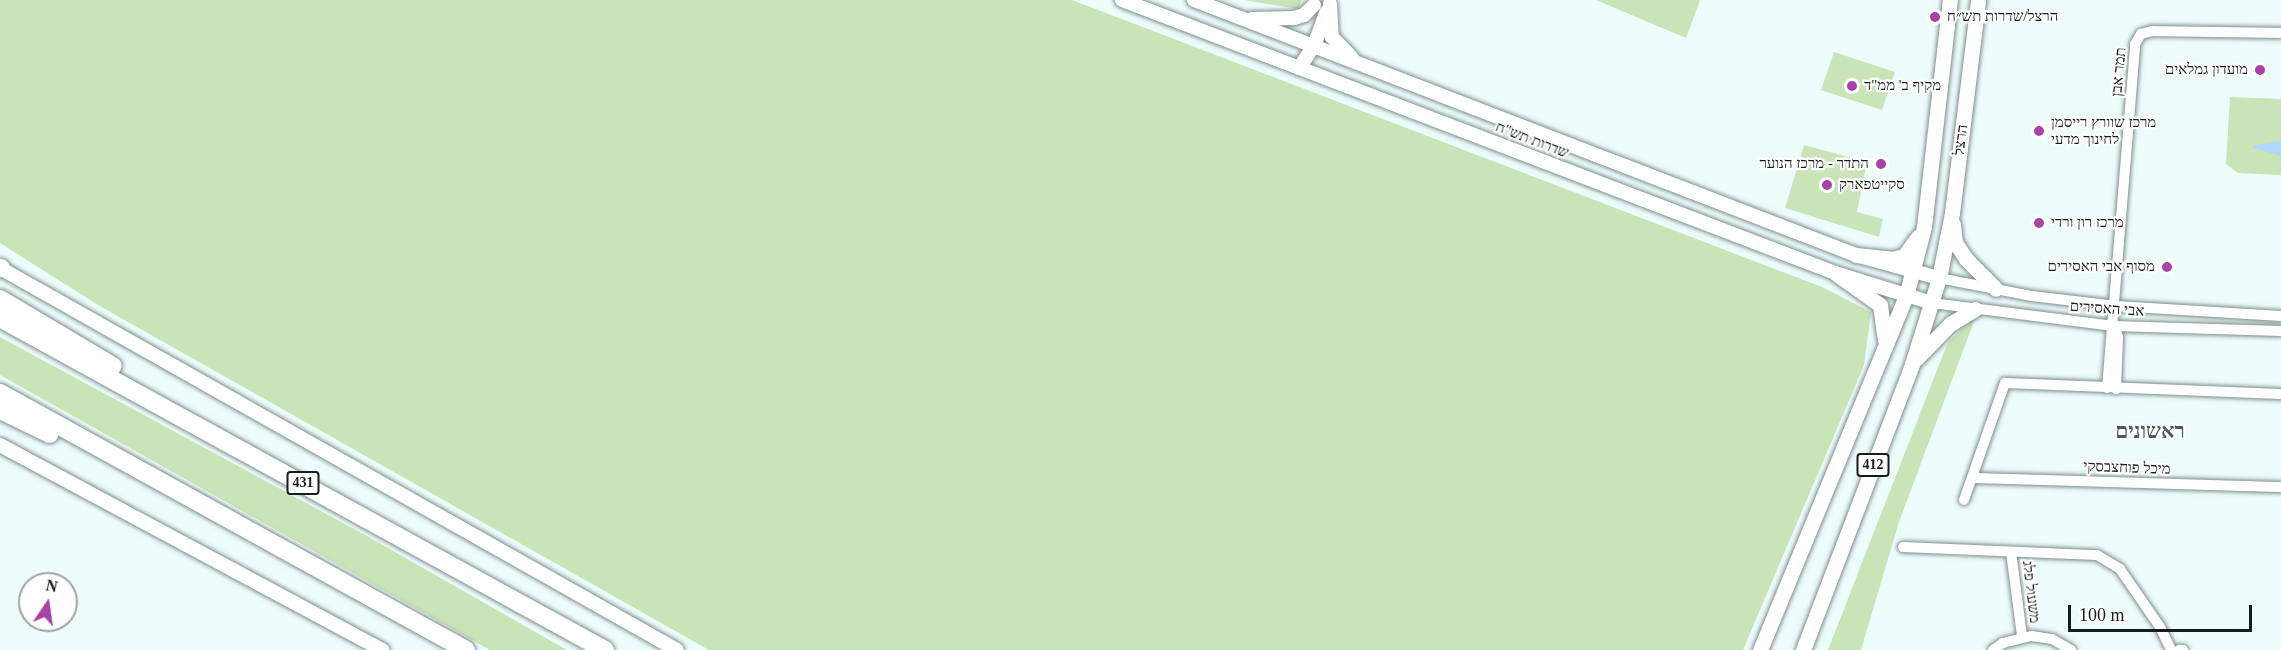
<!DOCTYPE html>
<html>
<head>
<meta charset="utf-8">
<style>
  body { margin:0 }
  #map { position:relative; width:2281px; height:650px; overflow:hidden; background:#ecfdfb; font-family:"Times New Roman",Heebo,serif }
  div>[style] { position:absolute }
  .green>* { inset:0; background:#cae4b8 }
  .water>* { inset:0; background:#aed9fd }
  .roads { filter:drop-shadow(0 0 2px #7f8e8d) drop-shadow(0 0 2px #7f8e8d) }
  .street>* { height:10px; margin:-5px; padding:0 5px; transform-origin:5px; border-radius:5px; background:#fff }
  .secondary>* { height:14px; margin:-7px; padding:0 7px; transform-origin:7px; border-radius:7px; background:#fff }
  .primary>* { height:15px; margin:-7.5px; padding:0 7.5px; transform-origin:7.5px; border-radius:7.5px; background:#fff }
  .highway>* { height:18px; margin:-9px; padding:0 9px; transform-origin:9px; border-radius:9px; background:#fff }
  .dots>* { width:16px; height:16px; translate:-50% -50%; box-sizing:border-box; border:3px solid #fff; border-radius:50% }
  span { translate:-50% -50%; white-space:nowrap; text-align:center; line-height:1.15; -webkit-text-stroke:4.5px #fff; paint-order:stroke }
  .shield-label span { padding:2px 4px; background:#fff; border:2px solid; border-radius:4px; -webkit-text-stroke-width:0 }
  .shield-label { font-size:14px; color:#161c1b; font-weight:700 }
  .poi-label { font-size:15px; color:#161c1b }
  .left { translate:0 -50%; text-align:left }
  .right { translate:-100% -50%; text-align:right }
  .street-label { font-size:15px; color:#161c1b }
  .district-label { font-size:21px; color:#4c5a59; font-weight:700 }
  .north { position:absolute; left:18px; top:572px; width:60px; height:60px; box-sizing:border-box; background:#fff; border:2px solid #a2a4a4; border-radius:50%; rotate:13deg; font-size:16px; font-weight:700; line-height:24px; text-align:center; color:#161c1b }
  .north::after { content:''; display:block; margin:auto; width:21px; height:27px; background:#a742a7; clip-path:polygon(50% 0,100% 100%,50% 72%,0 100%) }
  .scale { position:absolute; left:2068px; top:605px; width:184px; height:27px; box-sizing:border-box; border:3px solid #161c1b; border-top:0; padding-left:8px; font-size:18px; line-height:21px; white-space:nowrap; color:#161c1b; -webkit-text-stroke:4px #fff; paint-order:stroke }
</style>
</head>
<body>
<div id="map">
  <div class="green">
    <i style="clip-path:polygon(0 0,1072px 0,1822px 287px,1871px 312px,1864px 365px,1743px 650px,709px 650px,98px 305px,0 243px)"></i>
    <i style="clip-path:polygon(1244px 0,1302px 0,1298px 9px)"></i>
    <i style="clip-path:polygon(1596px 0,1700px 0,1686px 38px)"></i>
    <i style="clip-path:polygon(1834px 52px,1895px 72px,1882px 110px,1821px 90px)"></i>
    <i style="clip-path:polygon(2230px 97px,2281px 99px,2281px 175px,2238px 173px,2226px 164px)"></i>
    <i style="clip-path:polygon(1804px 145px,1867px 162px,1857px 212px,1883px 219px,1879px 237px,1785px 208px)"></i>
    <i style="clip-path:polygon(1976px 316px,1899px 522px,1861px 650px,1828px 650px,1948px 342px)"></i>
    <i style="clip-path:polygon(0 337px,365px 535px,567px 650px,490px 650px,0 375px)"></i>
  </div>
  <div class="water">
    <i style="clip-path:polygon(2281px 141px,2281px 156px,2253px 148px,2255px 145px)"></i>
  </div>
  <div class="roads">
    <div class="street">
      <i style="left:1939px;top:278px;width:95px;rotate:11deg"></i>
      <i style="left:2032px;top:296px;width:85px;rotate:6.8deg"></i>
      <i style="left:2116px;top:306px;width:165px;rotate:3.5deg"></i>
      <i style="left:1932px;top:303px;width:183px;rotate:7.2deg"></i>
      <i style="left:2114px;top:326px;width:167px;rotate:1.7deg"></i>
      <i style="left:2114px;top:326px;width:12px;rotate:70deg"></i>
      <i style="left:2118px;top:337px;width:52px;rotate:92.2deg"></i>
      <i style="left:2107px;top:388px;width:345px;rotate:-85.3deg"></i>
      <i style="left:2135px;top:44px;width:12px;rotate:-59deg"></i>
      <i style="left:2141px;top:34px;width:11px;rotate:-15deg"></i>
      <i style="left:2152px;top:31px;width:129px;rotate:0.9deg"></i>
      <i style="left:1972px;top:478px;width:309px;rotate:1.7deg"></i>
      <i style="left:1964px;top:500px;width:124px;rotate:-70.7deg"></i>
      <i style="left:2005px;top:383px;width:276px;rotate:2.3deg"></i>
      <i style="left:1903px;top:547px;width:194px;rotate:2.4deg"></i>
      <i style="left:2097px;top:555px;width:27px;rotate:31deg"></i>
      <i style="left:2120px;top:569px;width:70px;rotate:55.4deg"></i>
      <i style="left:2160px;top:627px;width:25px;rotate:64deg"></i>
      <i style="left:2011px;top:552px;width:85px;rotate:82.5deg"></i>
      <i style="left:1993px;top:650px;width:12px;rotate:-35deg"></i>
      <i style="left:2003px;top:643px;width:30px;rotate:-14deg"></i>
      <i style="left:2032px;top:636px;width:20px;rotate:9deg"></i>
      <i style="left:2052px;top:639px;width:22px;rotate:30deg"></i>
      <i style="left:2179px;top:650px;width:4px"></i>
    </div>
    <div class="secondary">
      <i style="left:1122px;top:0;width:763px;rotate:20.95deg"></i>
      <i style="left:1835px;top:273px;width:102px;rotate:17.2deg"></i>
      <i style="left:1194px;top:0;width:709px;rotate:21.07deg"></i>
      <i style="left:1856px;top:255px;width:86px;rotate:15.5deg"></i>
      <i style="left:1330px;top:4px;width:33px;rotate:87deg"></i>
      <i style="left:1332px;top:37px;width:28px;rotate:46deg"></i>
      <i style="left:1252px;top:19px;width:42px;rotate:-1.4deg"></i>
      <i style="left:1294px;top:18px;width:10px;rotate:-17deg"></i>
      <i style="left:1304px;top:15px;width:14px;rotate:-45deg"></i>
      <i style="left:1299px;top:68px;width:27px;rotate:-56deg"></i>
      <i style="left:1314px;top:46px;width:37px;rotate:-70deg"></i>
      <i style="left:0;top:268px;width:777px;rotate:29.43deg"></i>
      <i style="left:0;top:445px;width:434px;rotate:28.2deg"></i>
    </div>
    <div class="primary">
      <i style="left:1953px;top:224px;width:18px;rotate:84deg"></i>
      <i style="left:1955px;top:242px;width:20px;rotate:57deg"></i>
      <i style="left:1966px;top:259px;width:42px;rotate:45deg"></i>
      <i style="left:1856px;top:255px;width:36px;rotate:6deg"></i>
      <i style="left:1892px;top:259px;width:12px;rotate:-14deg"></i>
      <i style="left:1904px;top:256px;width:24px;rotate:-54deg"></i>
      <i style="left:1835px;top:273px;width:55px;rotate:35.4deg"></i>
      <i style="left:1880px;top:305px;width:35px;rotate:82deg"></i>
      <i style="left:1916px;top:359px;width:49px;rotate:-45.8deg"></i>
      <i style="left:1950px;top:324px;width:29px;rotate:-31deg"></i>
      <i style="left:1760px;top:650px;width:383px;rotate:-67.6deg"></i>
      <i style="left:1906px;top:296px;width:71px;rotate:-75.4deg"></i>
      <i style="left:1924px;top:227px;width:228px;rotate:-83.5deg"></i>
      <i style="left:1803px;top:650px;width:306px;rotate:-69.1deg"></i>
      <i style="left:1912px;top:364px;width:90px;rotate:-72.6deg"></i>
      <i style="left:1939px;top:278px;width:66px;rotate:-78.7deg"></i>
      <i style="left:1952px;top:213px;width:215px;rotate:-83deg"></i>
    </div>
    <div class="highway">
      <i style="left:0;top:268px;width:1px"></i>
      <i style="left:0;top:299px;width:131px;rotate:30.7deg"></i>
      <i style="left:0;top:318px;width:690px;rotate:28.76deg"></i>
      <i style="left:0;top:393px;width:532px;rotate:28.88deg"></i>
      <i style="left:0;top:410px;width:55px;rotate:25.6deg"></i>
    </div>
  </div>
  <div class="dots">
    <i style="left:1935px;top:17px;background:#a742a7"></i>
    <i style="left:2260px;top:70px;background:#a742a7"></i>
    <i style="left:1852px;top:86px;background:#a742a7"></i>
    <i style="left:2039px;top:131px;background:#a742a7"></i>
    <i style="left:1881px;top:164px;background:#a742a7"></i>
    <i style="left:1827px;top:185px;background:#a742a7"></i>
    <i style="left:2039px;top:223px;background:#a742a7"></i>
    <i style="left:2167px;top:267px;background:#a742a7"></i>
  </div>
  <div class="shield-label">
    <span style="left:1873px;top:465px">412</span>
    <span style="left:303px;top:483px">431</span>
  </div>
  <div class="poi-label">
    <span class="left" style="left:1947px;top:17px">הרצל/שדרות תש״ח</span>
    <span class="right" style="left:2248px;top:70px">מועדון גמלאים</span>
    <span class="left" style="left:1864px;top:86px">מקיף ב' ממ"ד</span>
    <span class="left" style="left:2051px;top:131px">מרכז שוורץ רייסמן<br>לחינוך מדעי</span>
    <span class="right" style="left:1869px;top:164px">התדר - מרכז הנוער</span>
    <span class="left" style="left:1839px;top:185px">סקייטפארק</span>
    <span class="left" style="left:2051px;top:223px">מרכז רון ורדי</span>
    <span class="right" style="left:2155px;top:267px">מסוף אבי האסירים</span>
  </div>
  <div class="street-label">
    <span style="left:2119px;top:72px;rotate:-85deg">תמר אבן</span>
    <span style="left:1532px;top:140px;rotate:21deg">שדרות תש"ח</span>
    <span style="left:1961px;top:140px;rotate:-83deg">הרצל</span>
    <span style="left:2107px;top:309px;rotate:4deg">אבי האסירים</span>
    <span style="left:2127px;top:468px;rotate:2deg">מיכל פוחצבסקי</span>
    <span style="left:2031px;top:592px;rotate:83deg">משעול פלג</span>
  </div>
  <div class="district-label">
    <span style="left:2150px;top:431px">ראשונים</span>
  </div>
  <div class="north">N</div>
  <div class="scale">100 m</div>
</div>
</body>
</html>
